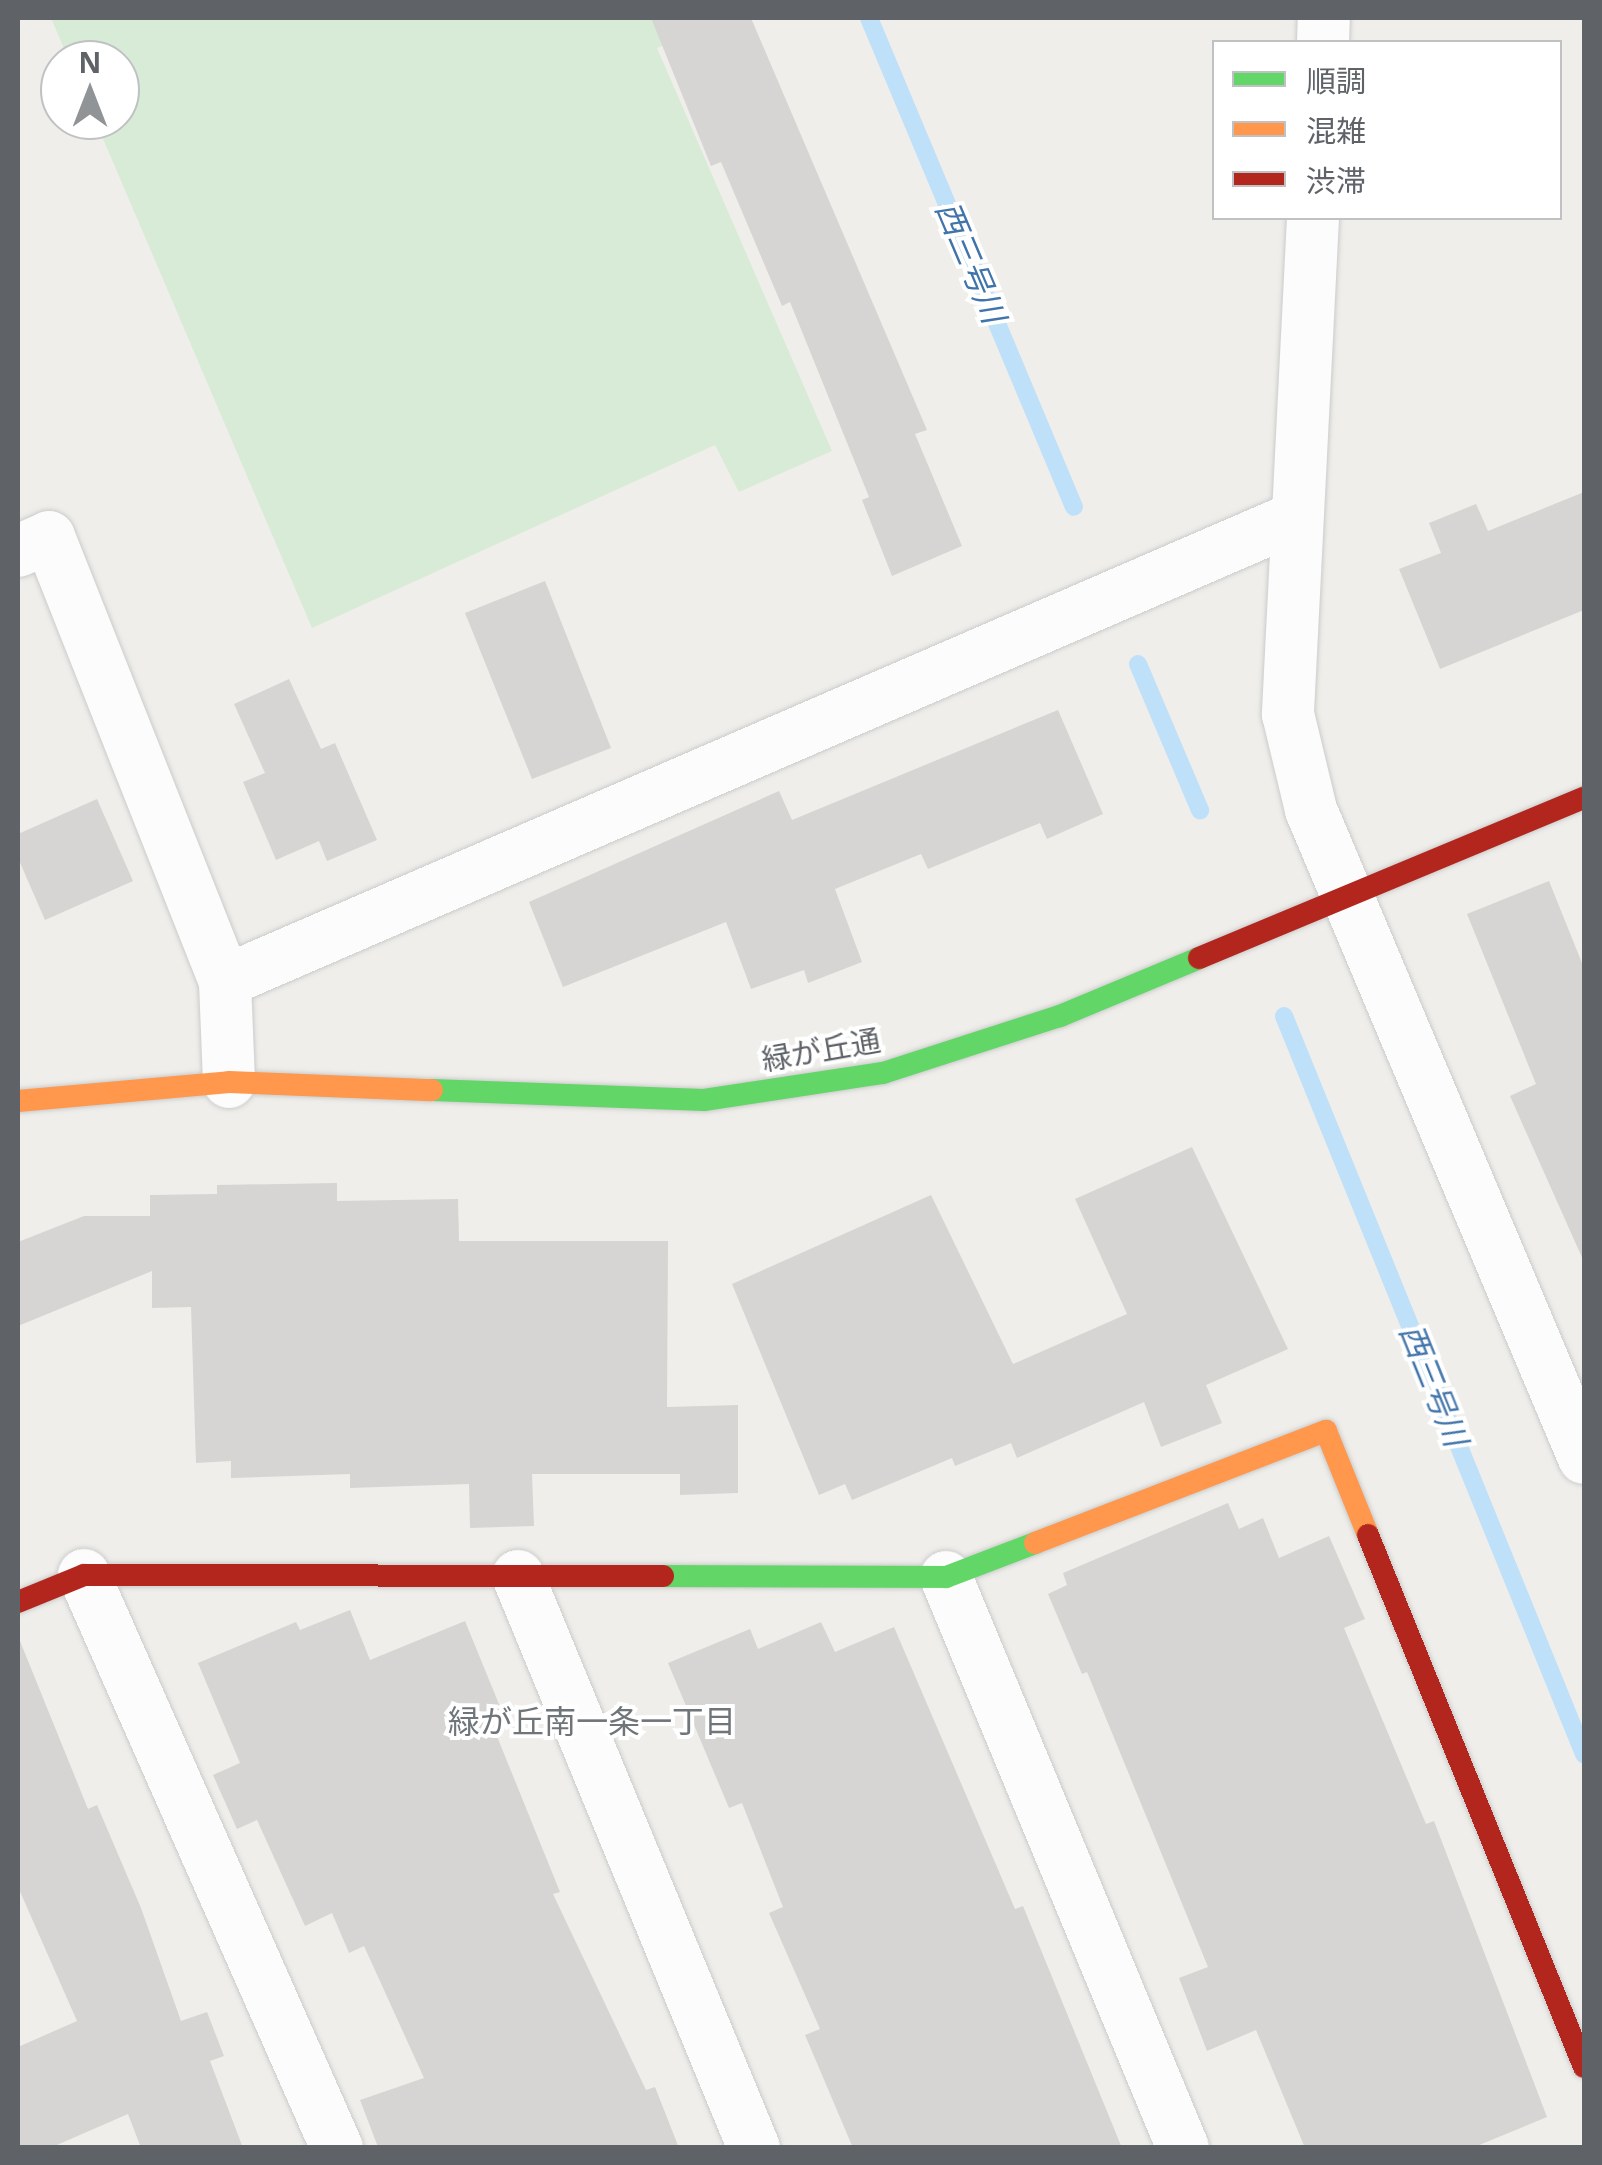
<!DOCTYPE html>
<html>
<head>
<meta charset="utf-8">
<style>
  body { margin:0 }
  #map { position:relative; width:1602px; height:2165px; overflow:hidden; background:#efeeea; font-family:"Noto Sans","Noto Sans JP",sans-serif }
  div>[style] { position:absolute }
  .green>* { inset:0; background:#d8ebd6 }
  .stream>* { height:18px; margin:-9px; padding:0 9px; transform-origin:9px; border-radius:9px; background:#bfe0f9 }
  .building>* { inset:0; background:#d6d5d3 }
  .roads { filter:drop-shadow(0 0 2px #cbcccc) drop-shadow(0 0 2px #cbcccc) }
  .street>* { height:52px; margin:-26px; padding:0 26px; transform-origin:26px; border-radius:26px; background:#fdfcfc }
  .fast>* { height:22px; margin:-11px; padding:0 11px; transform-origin:11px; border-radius:11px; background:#63d668 }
  .slow>* { height:22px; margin:-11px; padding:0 11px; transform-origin:11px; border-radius:11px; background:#ff974d }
  .jam>* { height:22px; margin:-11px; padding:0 11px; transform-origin:11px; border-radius:11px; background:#b3261e }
  span { translate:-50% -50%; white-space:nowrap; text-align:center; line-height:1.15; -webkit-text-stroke:8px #fff; paint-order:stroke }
  .street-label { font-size:30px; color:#5f6368 }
  .water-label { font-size:32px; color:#4174aa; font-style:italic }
  .neighbourhood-label { font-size:32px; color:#70757a }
  .frame { position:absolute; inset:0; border:20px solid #5f6368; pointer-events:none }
  .legend { position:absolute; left:1212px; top:40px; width:350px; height:180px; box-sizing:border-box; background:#fff; border:2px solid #bfc1c3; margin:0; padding:12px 18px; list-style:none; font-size:30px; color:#5f6368 }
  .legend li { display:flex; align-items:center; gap:20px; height:50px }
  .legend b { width:50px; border:2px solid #bfc1c3 }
  .north { position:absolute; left:40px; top:40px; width:100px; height:100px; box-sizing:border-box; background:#fff; border:2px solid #bfc1c3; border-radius:50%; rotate:0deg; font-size:28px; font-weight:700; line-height:40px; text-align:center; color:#5f6368 }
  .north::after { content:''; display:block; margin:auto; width:35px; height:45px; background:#919496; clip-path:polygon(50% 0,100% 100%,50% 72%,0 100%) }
</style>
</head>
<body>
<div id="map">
  <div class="green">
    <i style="clip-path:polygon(51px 18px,730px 18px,657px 48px,832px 451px,739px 492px,715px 445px,312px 628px,95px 120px,120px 120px,120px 60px,69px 60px)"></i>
  </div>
  <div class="stream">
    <i style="left:869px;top:18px;width:530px;rotate:67.26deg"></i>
    <i style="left:1138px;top:664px;width:159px;rotate:67deg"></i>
    <i style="left:1284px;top:1016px;width:797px;rotate:67.88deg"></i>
  </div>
  <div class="building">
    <i style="clip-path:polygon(651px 18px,751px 18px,927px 430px,915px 434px,962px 546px,892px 576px,862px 500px,869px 497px,790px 302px,782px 306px,721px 162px,711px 166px)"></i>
    <i style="clip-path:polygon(1584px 492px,1584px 610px,1440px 669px,1399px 569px,1441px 553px,1429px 523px,1476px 504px,1488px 531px)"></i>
    <i style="clip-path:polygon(545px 581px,611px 748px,532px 779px,465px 613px)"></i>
    <i style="clip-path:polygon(289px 679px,321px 749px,335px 743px,377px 840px,327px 861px,319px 841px,276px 860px,243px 782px,265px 773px,234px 704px)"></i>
    <i style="clip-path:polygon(1058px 710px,1103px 814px,1047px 839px,1040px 823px,928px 869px,921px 854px,835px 889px,862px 962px,808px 983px,804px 970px,751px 989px,726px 922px,563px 987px,529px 902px,779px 791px,792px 820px)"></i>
    <i style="clip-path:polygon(97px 799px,133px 881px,45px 920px,18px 858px,18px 834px)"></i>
    <i style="clip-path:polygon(1549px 881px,1584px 968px,1584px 1262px,1510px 1096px,1536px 1084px,1467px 914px)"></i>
    <i style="clip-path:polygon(1192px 1147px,1288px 1349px,1206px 1385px,1222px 1423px,1161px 1447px,1144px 1402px,1017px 1458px,1011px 1443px,955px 1466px,952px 1458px,852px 1500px,845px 1484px,819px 1495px,732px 1284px,931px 1195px,1013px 1364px,1127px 1314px,1075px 1199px)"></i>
    <i style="clip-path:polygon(337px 1183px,337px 1201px,458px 1199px,459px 1241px,668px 1241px,667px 1407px,738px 1405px,738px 1493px,680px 1495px,680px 1474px,532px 1474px,534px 1526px,470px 1528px,469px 1484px,350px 1488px,350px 1474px,231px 1478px,231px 1461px,196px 1463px,191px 1307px,152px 1308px,152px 1271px,18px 1326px,18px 1242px,84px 1216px,150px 1216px,150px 1195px,217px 1194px,217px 1185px)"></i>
    <i style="clip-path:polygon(1228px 1503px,1239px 1529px,1263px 1518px,1279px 1558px,1329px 1536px,1365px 1619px,1344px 1628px,1426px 1824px,1434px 1821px,1547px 2117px,1472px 2148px,1305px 2148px,1256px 2030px,1207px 2051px,1179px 1978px,1208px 1967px,1087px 1672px,1082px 1674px,1048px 1594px,1067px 1585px,1063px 1573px)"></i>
    <i style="clip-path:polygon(350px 1610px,370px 1660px,465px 1621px,501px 1709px,488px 1714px,560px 1892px,553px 1894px,646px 2090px,655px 2087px,679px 2148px,378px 2147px,360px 2100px,424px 2078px,364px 1946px,349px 1953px,332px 1913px,305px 1926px,257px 1820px,237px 1829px,213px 1775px,240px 1763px,198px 1663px,296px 1622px,300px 1630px)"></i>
    <i style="clip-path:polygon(821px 1622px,835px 1652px,894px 1627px,1015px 1909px,1023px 1906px,1122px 2148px,853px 2148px,805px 2035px,820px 2029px,769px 1913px,783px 1907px,742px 1803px,729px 1808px,668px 1663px,750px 1629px,758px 1649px)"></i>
    <i style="clip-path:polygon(20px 1641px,88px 1809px,97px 1805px,141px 1908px,181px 2021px,207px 2012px,224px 2056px,210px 2061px,243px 2148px,141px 2148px,128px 2114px,50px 2148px,18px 2148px,18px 2047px,77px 2021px,18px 1887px)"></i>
  </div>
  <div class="roads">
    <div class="street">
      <i style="left:1323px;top:42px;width:24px;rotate:-88deg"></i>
      <i style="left:1313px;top:218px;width:497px;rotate:92.9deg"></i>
      <i style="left:1288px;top:714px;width:99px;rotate:76.5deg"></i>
      <i style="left:1311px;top:810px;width:703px;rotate:67.15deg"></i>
      <i style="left:18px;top:551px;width:34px;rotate:-24deg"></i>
      <i style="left:49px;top:537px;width:478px;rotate:68.4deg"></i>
      <i style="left:229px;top:1082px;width:101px;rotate:-92.3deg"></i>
      <i style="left:225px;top:981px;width:1168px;rotate:-23.4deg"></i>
      <i style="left:84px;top:1575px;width:626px;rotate:66.18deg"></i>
      <i style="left:518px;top:1576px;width:619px;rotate:67.58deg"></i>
      <i style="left:946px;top:1577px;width:618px;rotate:67.46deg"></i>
    </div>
    <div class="fast">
      <i style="left:432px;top:1090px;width:272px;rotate:2.1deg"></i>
      <i style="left:704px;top:1100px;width:181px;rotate:-8.6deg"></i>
      <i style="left:883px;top:1073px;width:186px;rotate:-17.9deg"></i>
      <i style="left:1060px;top:1016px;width:151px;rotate:-22.6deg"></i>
      <i style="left:663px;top:1576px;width:283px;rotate:0.2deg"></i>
      <i style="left:946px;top:1577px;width:95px;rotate:-20.9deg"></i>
    </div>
    <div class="slow">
      <i style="left:18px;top:1101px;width:212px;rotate:-5.1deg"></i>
      <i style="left:229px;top:1082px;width:203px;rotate:2.3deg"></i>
      <i style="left:1035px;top:1543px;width:312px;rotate:-21.1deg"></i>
      <i style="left:1326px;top:1431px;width:112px;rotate:68deg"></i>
    </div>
    <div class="jam">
      <i style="left:1199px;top:958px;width:417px;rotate:-22.6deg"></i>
      <i style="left:1368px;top:1535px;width:574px;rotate:67.9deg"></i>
      <i style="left:18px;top:1602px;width:71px;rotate:-22.2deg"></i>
      <i style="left:84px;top:1575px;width:579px;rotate:0.1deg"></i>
    </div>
  </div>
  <div class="street-label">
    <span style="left:821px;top:1050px;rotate:-10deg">緑が丘通</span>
  </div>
  <div class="water-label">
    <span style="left:971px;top:262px;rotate:67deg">西三号川</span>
    <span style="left:1434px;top:1385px;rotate:68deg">西三号川</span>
  </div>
  <div class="neighbourhood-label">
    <span style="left:592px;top:1721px">緑が丘南一条一丁目</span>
  </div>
  <div class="frame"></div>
  <ul class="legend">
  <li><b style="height:12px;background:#63d668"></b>順調</li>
  <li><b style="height:12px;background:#ff974d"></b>混雑</li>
  <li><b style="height:12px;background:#b3261e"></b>渋滞</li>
  </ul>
  <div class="north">N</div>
</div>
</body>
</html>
